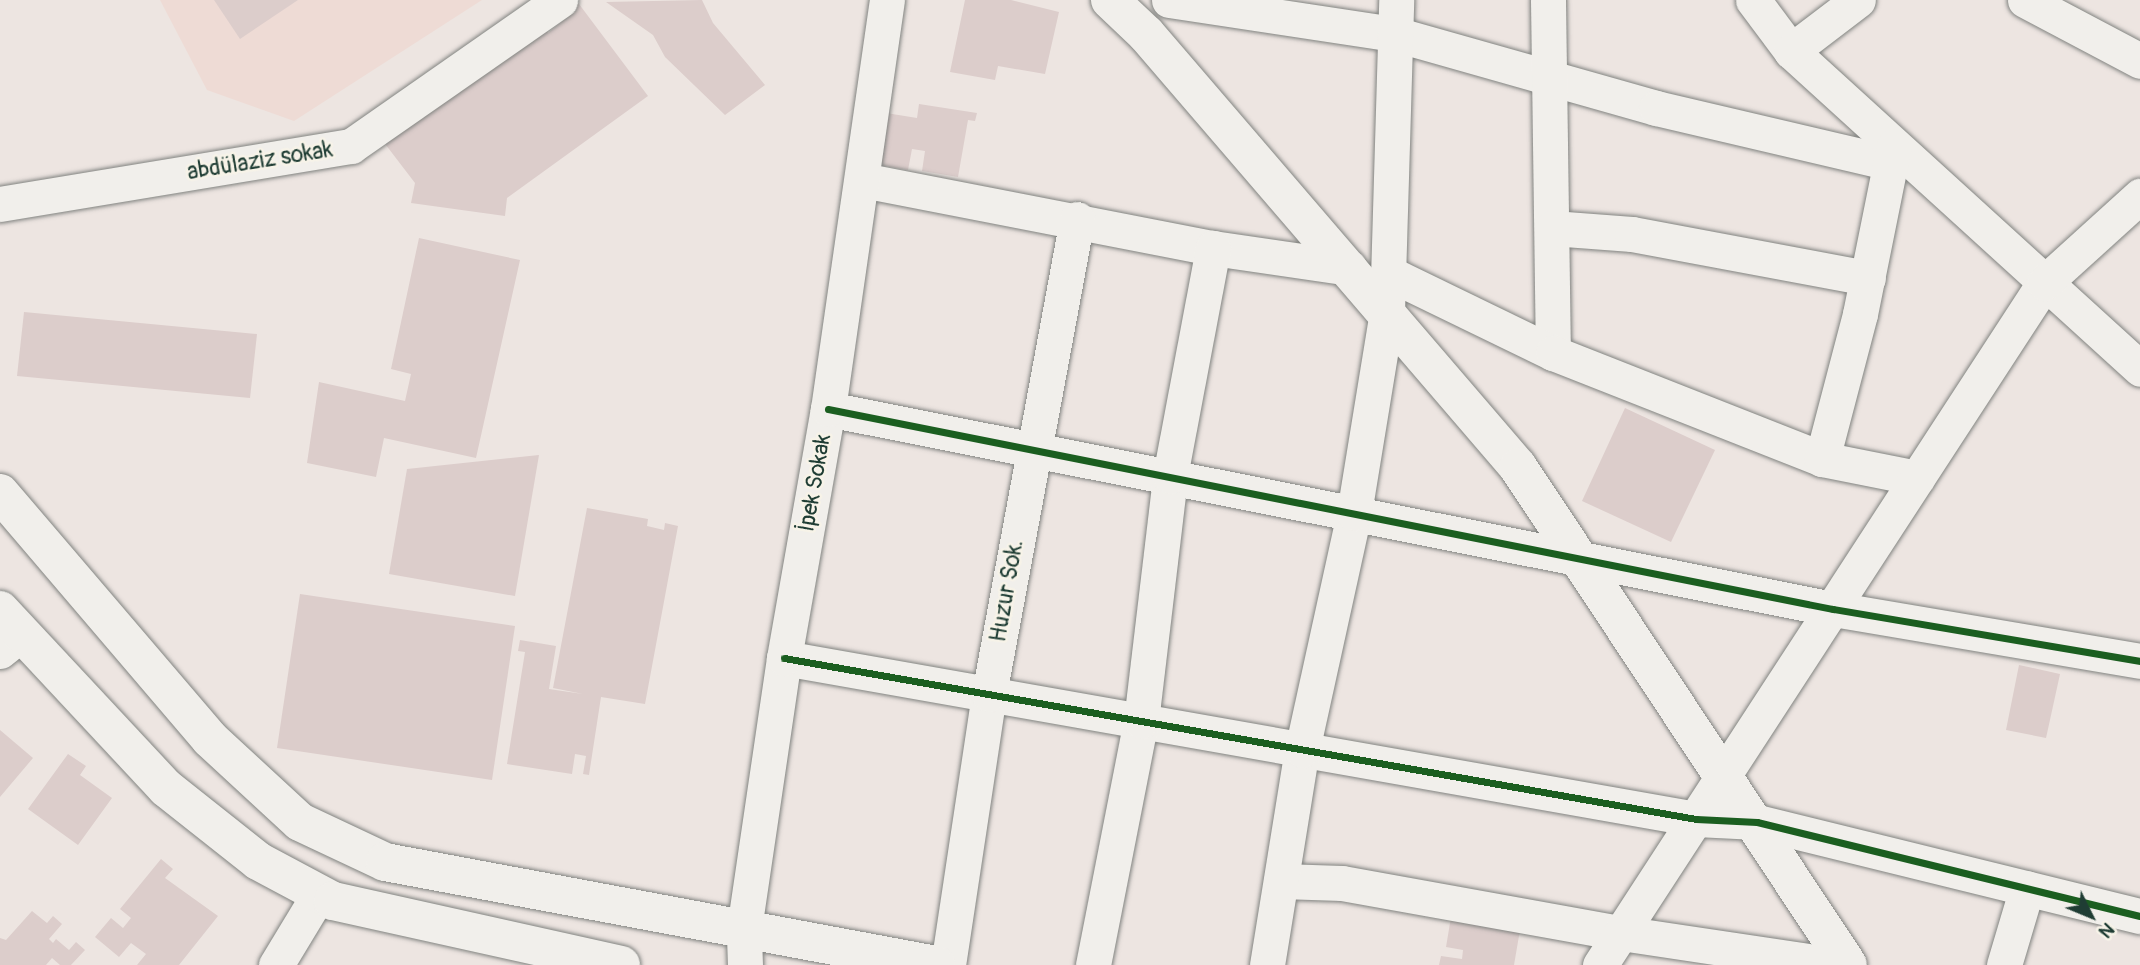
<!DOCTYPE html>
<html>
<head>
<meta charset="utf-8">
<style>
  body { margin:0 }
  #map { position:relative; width:2140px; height:965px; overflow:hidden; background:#ede5e1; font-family:Pangolin,sans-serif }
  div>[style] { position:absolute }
  .built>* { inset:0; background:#eedbd5 }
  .building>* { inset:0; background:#dccdcb }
  .roads { filter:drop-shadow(0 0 2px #818380) drop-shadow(0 0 2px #818380) }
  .minor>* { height:35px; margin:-17.5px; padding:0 17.5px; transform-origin:17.5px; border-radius:17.5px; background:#f1efeb }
  .tertiary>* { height:38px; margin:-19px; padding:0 19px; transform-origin:19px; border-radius:19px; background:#f1efeb }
  .secondary>* { height:38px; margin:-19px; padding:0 19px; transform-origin:19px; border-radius:19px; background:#f1efeb }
  .cycleway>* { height:7px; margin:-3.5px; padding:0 3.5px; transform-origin:3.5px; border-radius:3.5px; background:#1b5e20 }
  span { translate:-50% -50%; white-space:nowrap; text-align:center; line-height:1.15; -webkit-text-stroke:5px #f7f3e8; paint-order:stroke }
  .street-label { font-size:23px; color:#1f3d34 }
  .north { position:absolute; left:2056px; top:881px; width:70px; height:70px; -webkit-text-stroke:5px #f7f3e8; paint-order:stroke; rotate:133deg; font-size:19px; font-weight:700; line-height:28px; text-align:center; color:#1f3d34 }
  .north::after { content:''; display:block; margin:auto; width:24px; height:32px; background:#1f3d34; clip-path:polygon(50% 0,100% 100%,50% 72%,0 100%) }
</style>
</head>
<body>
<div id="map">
  <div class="built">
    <i style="clip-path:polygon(160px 0,482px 0,294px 121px,207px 90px)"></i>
  </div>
  <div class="building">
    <i style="clip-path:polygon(214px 0,298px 0,240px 39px)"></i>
    <i style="clip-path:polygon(576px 0,648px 96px,507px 198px,505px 216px,411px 203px,415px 183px,379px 136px,540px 19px,548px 33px,564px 20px,559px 8px)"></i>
    <i style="clip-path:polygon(702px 0,713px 23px,765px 85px,725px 115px,665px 57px,653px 35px,606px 2px)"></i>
    <i style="clip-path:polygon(965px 0,1011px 0,1059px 12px,1045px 74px,998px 66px,995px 80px,950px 72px)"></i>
    <i style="clip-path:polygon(919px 104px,977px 113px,975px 121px,968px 120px,958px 177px,922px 171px,925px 151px,912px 149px,908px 170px,872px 164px,880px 112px,917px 118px)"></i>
    <i style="clip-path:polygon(419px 238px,520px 260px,476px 458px,384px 438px,376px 477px,307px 463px,319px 382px,405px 401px,411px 374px,391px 369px)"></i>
    <i style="clip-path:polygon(24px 312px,257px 334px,250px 398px,17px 376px)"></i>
    <i style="clip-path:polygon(1625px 408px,1715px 450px,1671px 542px,1582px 501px)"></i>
    <i style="clip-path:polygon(539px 455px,515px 596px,389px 574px,407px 469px)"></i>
    <i style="clip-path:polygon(587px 508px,648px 519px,647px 526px,664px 530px,665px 523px,678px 526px,645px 704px,601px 697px,589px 775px,583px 774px,586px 756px,575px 754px,572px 774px,507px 764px,525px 652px,518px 651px,520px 640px,556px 646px,549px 689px,583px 694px,553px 688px)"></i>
    <i style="clip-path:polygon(300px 594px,515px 626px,492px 780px,277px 748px)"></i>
    <i style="clip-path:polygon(2019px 665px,2060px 674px,2046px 738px,2006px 730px)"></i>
    <i style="clip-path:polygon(0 730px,33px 758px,0 797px)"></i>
    <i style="clip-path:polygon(68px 754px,86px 766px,80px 775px,112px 798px,78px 845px,28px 809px)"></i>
    <i style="clip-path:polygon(161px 859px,173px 869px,165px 878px,218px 916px,179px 965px,137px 965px,146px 954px,131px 943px,119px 957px,95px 937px,111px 918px,123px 928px,131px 918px,120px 909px)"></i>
    <i style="clip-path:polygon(32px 911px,47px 923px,53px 916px,62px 924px,49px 939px,53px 943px,56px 939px,69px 950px,76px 942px,85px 950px,71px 965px,60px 965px,52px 958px,46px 965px,0 965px,0 938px,6px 940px)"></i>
    <i style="clip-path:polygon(1451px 917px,1520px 930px,1514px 965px,1439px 965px,1441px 956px,1462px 959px,1463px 950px,1446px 947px)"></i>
  </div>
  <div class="roads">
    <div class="minor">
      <i style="left:1169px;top:0;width:229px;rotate:8.6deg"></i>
      <i style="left:1395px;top:34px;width:271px;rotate:15.8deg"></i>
      <i style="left:1656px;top:108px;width:241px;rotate:13.2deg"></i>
      <i style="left:1548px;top:0;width:353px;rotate:89.2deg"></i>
      <i style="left:1753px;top:0;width:64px;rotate:53.3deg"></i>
      <i style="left:1791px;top:51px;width:472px;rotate:42.3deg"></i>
      <i style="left:2025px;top:0;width:130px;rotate:27.9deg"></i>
      <i style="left:1791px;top:51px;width:84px;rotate:-37.3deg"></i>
      <i style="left:862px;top:180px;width:358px;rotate:11deg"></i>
      <i style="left:1213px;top:248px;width:138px;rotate:8.3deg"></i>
      <i style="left:0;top:204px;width:356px;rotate:-9.4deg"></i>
      <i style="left:351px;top:146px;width:255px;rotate:-34.9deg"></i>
      <i style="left:1552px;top:228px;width:80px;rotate:4.3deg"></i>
      <i style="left:1632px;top:234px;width:240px;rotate:10.6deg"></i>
      <i style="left:1388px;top:273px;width:183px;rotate:25.9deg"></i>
      <i style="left:1553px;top:353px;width:289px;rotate:21.5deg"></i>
      <i style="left:1822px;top:459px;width:97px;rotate:11.3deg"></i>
      <i style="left:828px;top:409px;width:1025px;rotate:11.26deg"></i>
      <i style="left:1833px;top:609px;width:311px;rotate:9.6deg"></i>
      <i style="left:1822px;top:459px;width:150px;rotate:-75.3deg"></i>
      <i style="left:1860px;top:314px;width:171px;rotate:-78.6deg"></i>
      <i style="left:0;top:651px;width:26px;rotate:-39deg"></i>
      <i style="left:784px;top:658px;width:926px;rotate:10.01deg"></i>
      <i style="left:1696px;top:819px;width:61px;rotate:2.8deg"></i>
      <i style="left:1757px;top:822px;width:394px;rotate:13.8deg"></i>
      <i style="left:1281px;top:881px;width:61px;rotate:1.9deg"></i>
      <i style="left:1342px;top:883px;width:283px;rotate:10.2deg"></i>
      <i style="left:1621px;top:933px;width:216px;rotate:8.5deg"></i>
      <i style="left:276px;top:965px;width:83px;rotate:-58.8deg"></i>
      <i style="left:745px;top:965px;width:36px;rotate:-92deg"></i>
      <i style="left:744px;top:929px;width:274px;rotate:-81.6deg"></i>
      <i style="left:784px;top:658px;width:253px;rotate:-80deg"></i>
      <i style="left:828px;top:409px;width:413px;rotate:-81.8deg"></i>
      <i style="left:948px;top:965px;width:274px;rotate:-81.4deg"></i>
      <i style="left:989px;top:694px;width:483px;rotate:-79.5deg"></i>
      <i style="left:1093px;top:965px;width:249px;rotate:-78.9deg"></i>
      <i style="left:1141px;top:721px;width:247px;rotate:-83.2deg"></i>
      <i style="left:1170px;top:476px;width:232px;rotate:-79.3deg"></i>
      <i style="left:1267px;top:965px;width:218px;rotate:-80.8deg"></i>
      <i style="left:1302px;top:750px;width:243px;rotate:-77.6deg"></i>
      <i style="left:1354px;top:513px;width:204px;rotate:-80.7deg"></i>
      <i style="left:1387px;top:312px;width:312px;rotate:-88.3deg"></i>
      <i style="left:1600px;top:965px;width:814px;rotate:-56.93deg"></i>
      <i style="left:2044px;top:283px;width:130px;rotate:-42.2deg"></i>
      <i style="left:2004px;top:965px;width:80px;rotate:-73.4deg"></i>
    </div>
    <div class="tertiary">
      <i style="left:1110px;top:0;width:50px;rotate:43.4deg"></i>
      <i style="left:1146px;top:34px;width:571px;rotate:49.33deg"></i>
      <i style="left:1518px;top:467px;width:597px;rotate:56.47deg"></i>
    </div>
    <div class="secondary">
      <i style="left:0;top:493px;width:323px;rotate:49.5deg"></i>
      <i style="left:210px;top:739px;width:122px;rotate:42.7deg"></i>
      <i style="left:300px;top:822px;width:94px;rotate:25.2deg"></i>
      <i style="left:385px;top:862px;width:561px;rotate:10.59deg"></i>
      <i style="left:0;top:610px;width:243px;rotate:47deg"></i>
      <i style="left:166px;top:788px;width:117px;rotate:38.4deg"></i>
      <i style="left:258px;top:861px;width:85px;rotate:28.1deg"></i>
      <i style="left:333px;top:901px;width:295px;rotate:12.5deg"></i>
    </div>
  </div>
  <div class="cycleway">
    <i style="left:828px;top:409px;width:1025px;rotate:11.26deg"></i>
    <i style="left:1833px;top:609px;width:311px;rotate:9.6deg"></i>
    <i style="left:784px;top:658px;width:926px;rotate:10.01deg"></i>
    <i style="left:1696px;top:819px;width:61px;rotate:2.8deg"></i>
    <i style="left:1757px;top:822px;width:394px;rotate:13.8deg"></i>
  </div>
  <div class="street-label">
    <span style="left:260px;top:161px;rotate:-9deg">abdülaziz sokak</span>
    <span style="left:815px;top:483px;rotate:-80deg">İpek Sokak</span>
    <span style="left:1007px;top:591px;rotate:-80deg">Huzur Sok.</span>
  </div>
  <div class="north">N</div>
</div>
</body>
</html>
